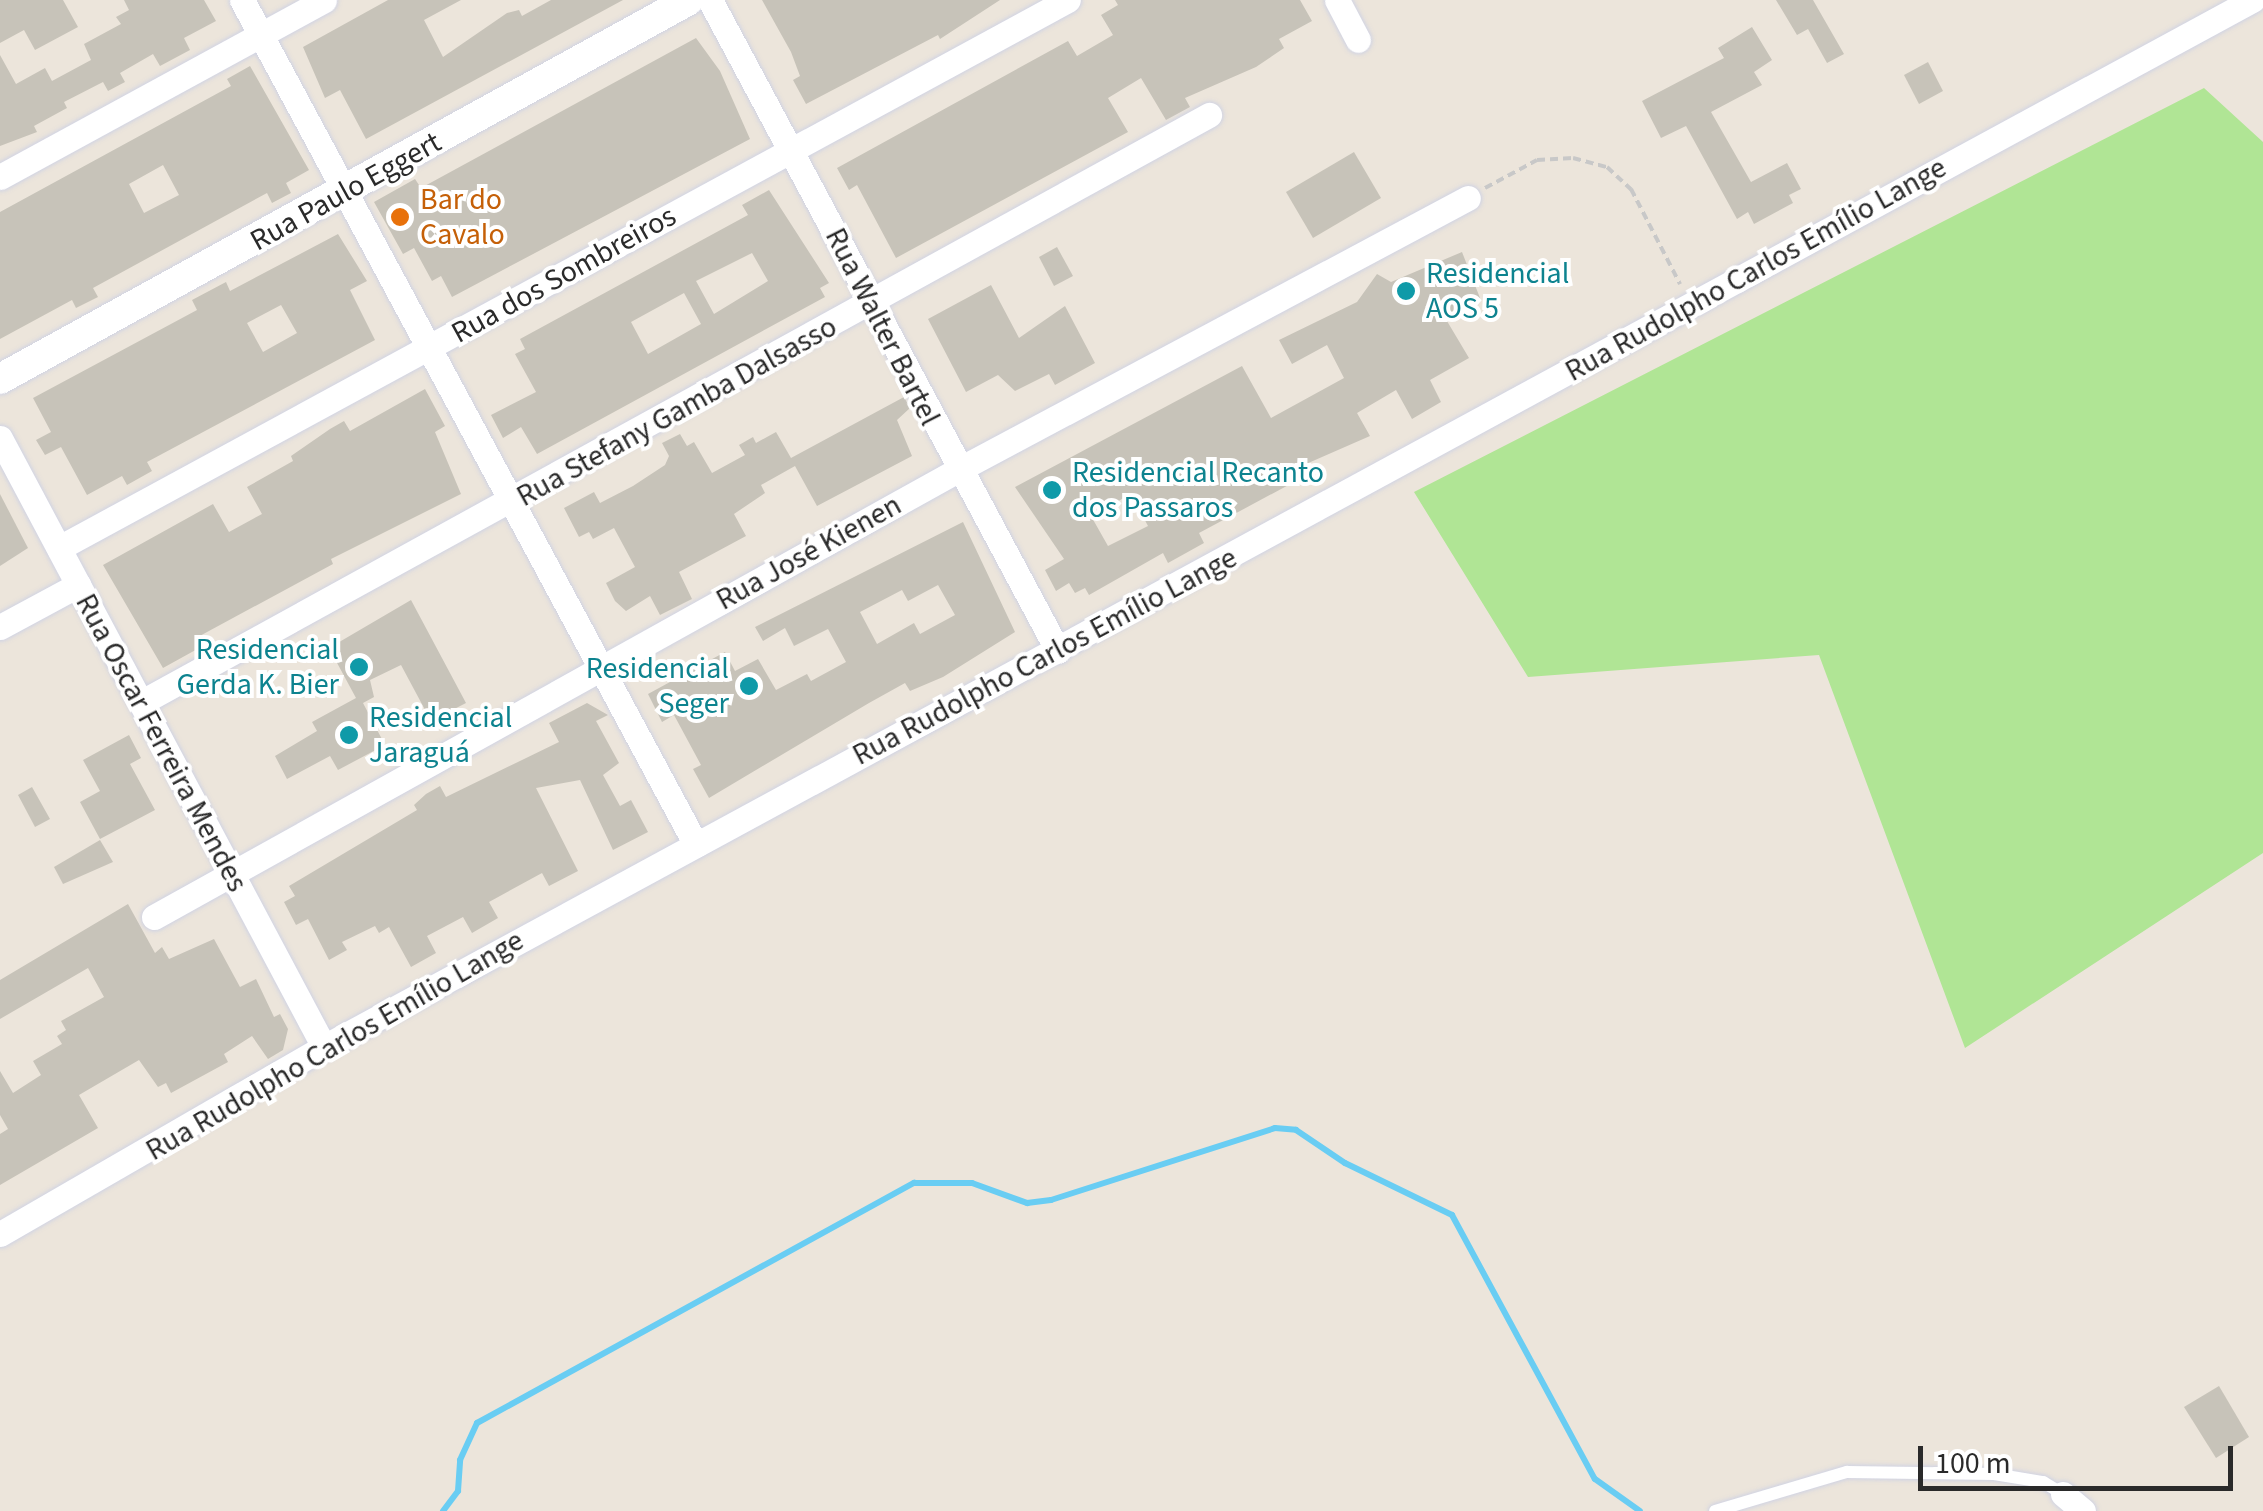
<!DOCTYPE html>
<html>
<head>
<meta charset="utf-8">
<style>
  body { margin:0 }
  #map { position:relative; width:2263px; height:1511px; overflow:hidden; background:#ece5db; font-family:"Source Sans 3",sans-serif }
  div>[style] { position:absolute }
  .green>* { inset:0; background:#b0e595 }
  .stream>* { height:6px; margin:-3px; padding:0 3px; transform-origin:3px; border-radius:3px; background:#69cdf3 }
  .building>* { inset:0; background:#c7c3b9 }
  .path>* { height:4px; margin-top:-2px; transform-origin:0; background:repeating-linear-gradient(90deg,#c8c8c8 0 8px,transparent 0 13px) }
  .roads { filter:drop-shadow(0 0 2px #d0d3e3) drop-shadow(0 0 2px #d0d3e3) }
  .service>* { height:12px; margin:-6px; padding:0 6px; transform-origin:6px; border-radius:6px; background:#fff }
  .minor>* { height:25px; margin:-12.5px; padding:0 12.5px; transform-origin:12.5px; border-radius:12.5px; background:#fff }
  .tertiary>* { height:30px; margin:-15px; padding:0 15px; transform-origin:15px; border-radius:15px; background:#fff }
  .dots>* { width:28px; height:28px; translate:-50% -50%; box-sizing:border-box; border:5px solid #fff; border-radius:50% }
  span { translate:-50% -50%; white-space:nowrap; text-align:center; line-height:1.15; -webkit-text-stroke:8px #fff; paint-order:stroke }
  .street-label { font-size:30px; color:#2a2a2a }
  .food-label { font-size:30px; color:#c56008 }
  .left { translate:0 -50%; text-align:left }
  .culture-label { font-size:30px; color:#0d838f }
  .right { translate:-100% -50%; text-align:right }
  .scale { position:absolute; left:1918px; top:1446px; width:315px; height:45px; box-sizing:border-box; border:5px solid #2a2a2a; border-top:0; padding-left:12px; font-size:30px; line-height:35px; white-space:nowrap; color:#2a2a2a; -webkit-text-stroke:8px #fff; paint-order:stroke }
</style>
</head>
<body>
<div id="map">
  <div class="green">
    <i style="clip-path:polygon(2204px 88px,2263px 142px,2263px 853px,1965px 1048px,1819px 655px,1528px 677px,1414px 492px)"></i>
  </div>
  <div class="stream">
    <i style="left:443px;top:1511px;width:25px;rotate:-53deg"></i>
    <i style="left:458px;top:1491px;width:31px;rotate:-86deg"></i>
    <i style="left:460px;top:1460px;width:41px;rotate:-65.3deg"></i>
    <i style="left:477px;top:1423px;width:499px;rotate:-28.8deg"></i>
    <i style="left:914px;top:1183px;width:58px"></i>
    <i style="left:972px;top:1183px;width:59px;rotate:20deg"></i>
    <i style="left:1027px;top:1203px;width:24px;rotate:-7deg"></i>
    <i style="left:1051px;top:1200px;width:235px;rotate:-17.8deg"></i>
    <i style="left:1275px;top:1128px;width:21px;rotate:5deg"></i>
    <i style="left:1296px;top:1130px;width:59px;rotate:34deg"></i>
    <i style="left:1345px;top:1163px;width:119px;rotate:25.9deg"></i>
    <i style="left:1452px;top:1215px;width:300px;rotate:61.6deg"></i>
    <i style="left:1595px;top:1479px;width:55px;rotate:35.4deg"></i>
  </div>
  <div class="building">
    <i style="clip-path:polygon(0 0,63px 0,78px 27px,35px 50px,24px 30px,0 43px)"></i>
    <i style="clip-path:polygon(124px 0,204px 0,216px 21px,184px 38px,190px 50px,160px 66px,153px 54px,120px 73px,125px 82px,108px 91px,103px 82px,64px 102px,67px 108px,34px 126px,37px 132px,0 146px,0 55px,16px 84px,45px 68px,52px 81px,91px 60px,84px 44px,121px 24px,116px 17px,129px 10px)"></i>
    <i style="clip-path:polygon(388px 0,461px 0,424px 20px,443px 57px,507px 13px,519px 10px,522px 16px,551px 0,623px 0,366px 139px,340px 90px,325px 98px,303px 47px)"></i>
    <i style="clip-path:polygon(762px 0,1000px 0,940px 39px,938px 35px,806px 104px,793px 80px,800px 76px,791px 52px)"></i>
    <i style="clip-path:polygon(1115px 0,1300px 0,1312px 21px,1279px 39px,1284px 48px,1256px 67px,1185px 98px,1190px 107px,1166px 120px,1141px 78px,1108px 98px,1128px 132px,896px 258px,857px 185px,849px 190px,837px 168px,1068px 41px,1077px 56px,1113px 35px,1101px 15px,1118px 5px)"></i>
    <i style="clip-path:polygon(1776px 0,1813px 0,1844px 54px,1827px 63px,1808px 29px,1797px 35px)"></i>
    <i style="clip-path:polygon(1752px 27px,1772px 60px,1754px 72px,1762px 85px,1711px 112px,1751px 182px,1787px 163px,1801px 189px,1789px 195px,1793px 203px,1754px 224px,1748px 212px,1737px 219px,1686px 126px,1661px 138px,1642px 101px,1724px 58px,1718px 48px)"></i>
    <i style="clip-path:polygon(696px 38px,720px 71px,750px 139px,452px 297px,441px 276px,432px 281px,414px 248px,403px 254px,374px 202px,415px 179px,421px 188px)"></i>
    <i style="clip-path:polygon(1928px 62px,1943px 91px,1919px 104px,1904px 75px)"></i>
    <i style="clip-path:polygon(evenodd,250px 66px,309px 170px,286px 183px,291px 193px,272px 203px,267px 193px,93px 288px,98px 297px,76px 308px,72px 300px,0 339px,0 212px,231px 86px,227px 79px,250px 66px,163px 165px,179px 195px,144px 213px,129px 184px,163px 165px)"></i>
    <i style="clip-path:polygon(1354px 152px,1381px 198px,1313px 238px,1286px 192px)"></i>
    <i style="clip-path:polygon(evenodd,769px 190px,829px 283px,820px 288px,825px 297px,537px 454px,521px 427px,503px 438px,491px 415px,536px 392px,515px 354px,525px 349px,520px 339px,748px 215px,742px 205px,769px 190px,752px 253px,768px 281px,714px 314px,696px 281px,752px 253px,769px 190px,684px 293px,701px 324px,648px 354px,631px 322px,684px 293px)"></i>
    <i style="clip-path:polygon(evenodd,338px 234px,367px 281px,350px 290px,375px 340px,147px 462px,152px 471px,127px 485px,122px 476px,87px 495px,61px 447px,45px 455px,36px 440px,51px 432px,33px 398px,197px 310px,192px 300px,226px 282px,230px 291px,338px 234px,281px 305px,297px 333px,263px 352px,247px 323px,281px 305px)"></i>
    <i style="clip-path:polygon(1057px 247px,1073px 276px,1054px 286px,1039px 257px)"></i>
    <i style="clip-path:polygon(evenodd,1462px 252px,1480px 298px,1444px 316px,1469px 358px,1430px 380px,1441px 402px,1412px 419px,1396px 390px,1357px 413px,1370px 436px,1290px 471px,1296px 481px,1199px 533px,1204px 543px,1168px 563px,1163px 553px,1089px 595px,1085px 588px,1075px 593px,1069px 583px,1056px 591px,1045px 570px,1064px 559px,1015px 487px,1242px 366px,1271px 418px,1344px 378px,1327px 345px,1292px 364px,1279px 340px,1357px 302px,1377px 274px,1391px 282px,1462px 252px,1131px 494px,1148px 526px,1108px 546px,1091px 516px,1131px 494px)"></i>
    <i style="clip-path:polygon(991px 285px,1019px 338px,1065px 306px,1095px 363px,1055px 385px,1049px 374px,1015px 391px,998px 375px,966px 392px,928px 319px)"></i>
    <i style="clip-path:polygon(425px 389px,445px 426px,435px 432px,461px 494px,331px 559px,333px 564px,196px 638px,201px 647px,163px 668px,103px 565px,213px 504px,229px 532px,262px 514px,247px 487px,293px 461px,291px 456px,330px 429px,344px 421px,350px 431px)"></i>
    <i style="clip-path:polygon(904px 397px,910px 408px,897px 420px,912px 456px,817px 506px,795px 466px,761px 485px,765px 493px,734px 514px,746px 536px,679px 572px,692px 599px,660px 615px,650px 596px,626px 611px,615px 601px,606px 583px,635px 567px,614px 528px,593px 539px,589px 532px,579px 537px,564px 508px,594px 492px,600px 503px,633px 486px,665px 465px,669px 456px,662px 443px,680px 434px,687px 446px,694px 442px,712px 473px,745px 455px,739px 445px,753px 437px,756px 443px,776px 432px,791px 458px)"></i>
    <i style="clip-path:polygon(0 494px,28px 548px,0 566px)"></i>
    <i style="clip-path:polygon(evenodd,963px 522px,1015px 632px,943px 677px,910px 691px,905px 683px,869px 703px,709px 798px,693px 769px,701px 765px,674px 715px,662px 722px,648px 694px,725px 652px,735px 671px,758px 659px,776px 690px,807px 674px,811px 681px,846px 662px,828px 629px,794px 646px,785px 628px,763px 641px,755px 627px,963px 522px,938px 585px,955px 615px,920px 634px,914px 623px,877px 644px,860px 612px,902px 590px,908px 601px,938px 585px)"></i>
    <i style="clip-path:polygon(411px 600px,466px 703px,431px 721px,401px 665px,370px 680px,374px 697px,363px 703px,385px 745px,338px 770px,330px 756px,287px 779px,275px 756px,317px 731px,312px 722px,356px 698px,329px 648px)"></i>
    <i style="clip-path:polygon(587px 703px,608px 715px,596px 721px,619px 763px,603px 775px,620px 806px,631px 800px,648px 832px,613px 850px,580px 780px,536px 788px,578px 871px,549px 886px,542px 873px,489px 902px,498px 918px,472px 933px,463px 917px,427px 936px,436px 953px,411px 967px,389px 927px,379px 933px,375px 926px,342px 942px,347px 950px,329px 960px,308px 919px,296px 925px,284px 902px,295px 896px,289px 886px,417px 810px,414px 805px,426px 794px,440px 786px,446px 797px,559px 742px,549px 723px)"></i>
    <i style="clip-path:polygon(129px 735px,141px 758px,130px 764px,155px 810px,100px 839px,80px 802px,100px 791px,83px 760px)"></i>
    <i style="clip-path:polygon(32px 787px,50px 819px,35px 827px,18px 795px)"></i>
    <i style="clip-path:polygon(100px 840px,113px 862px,63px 884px,54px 867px)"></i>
    <i style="clip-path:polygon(128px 904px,155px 953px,162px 947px,169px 959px,214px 939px,240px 987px,256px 979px,274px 1017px,280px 1014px,288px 1029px,283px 1050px,268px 1059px,252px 1036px,224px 1054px,228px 1062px,171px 1093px,166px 1083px,158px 1087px,139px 1060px,79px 1095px,98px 1128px,0 1185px,0 1134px,8px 1129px,0 1115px,0 1071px,13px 1093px,41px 1075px,33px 1061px,62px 1044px,57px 1036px,66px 1030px,61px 1021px,104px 997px,88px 968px,0 1019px,0 980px)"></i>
    <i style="clip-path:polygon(2219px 1386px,2249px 1437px,2216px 1458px,2184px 1407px)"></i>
  </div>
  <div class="path">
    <i style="left:1485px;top:188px;width:59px;rotate:-28.3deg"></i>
    <i style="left:1537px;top:160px;width:36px;rotate:-3deg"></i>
    <i style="left:1573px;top:158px;width:35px;rotate:15deg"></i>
    <i style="left:1607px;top:167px;width:33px;rotate:43deg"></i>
    <i style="left:1631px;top:189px;width:107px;rotate:62.7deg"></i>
  </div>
  <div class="roads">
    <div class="service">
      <i style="left:1715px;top:1511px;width:138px;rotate:-16.5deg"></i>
      <i style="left:1847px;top:1472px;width:147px;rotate:0.8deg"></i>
      <i style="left:1994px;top:1474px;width:50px;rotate:9.3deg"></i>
      <i style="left:2043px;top:1482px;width:23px;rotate:31deg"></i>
    </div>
    <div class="minor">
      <i style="left:242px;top:0;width:959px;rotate:61.75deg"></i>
      <i style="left:710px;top:0;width:738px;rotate:61.87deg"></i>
      <i style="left:1337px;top:0;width:45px;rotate:62.3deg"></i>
      <i style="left:0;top:177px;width:369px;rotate:-28.6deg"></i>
      <i style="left:0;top:438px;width:690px;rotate:61.99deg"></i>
      <i style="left:59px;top:548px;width:1148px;rotate:-28.51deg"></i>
      <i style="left:0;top:627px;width:89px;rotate:-28.3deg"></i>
      <i style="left:142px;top:702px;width:1218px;rotate:-28.82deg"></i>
      <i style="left:154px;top:917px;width:918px;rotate:-29.08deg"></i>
      <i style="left:956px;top:471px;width:580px;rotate:-28.07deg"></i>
      <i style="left:0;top:1234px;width:374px;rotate:-30deg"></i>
      <i style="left:324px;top:1047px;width:2194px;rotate:-28.5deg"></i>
      <i style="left:2063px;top:1494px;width:26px;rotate:40deg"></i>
    </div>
    <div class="tertiary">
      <i style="left:0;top:379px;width:786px;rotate:-28.81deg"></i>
    </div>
  </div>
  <div class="dots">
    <i style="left:400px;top:217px;background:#e8710a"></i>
    <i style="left:1406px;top:291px;background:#0f9aa8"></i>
    <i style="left:1052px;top:490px;background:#0f9aa8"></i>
    <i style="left:359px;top:667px;background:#0f9aa8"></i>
    <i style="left:749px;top:686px;background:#0f9aa8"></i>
    <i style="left:349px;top:735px;background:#0f9aa8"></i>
  </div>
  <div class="street-label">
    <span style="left:346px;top:192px;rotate:-29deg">Rua Paulo Eggert</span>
    <span style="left:1756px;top:270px;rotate:-29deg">Rua Rudolpho Carlos Emílio Lange</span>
    <span style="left:564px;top:275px;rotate:-29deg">Rua dos Sombreiros</span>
    <span style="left:882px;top:327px;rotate:63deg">Rua Walter Bartel</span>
    <span style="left:677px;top:412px;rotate:-29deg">Rua Stefany Gamba Dalsasso</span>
    <span style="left:809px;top:553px;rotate:-29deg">Rua José Kienen</span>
    <span style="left:1045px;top:657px;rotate:-28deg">Rua Rudolpho Carlos Emílio Lange</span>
    <span style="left:161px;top:743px;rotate:62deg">Rua Oscar Ferreira Mendes</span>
    <span style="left:335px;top:1046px;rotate:-30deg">Rua Rudolpho Carlos Emílio Lange</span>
  </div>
  <div class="food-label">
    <span class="left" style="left:420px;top:217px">Bar do<br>Cavalo</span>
  </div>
  <div class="culture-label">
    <span class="left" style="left:1426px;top:291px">Residencial<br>AOS 5</span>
    <span class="left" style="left:1072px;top:490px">Residencial Recanto<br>dos Passaros</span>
    <span class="right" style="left:339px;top:667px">Residencial<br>Gerda K. Bier</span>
    <span class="right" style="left:729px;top:686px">Residencial<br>Seger</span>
    <span class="left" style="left:369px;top:735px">Residencial<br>Jaraguá</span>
  </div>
  <div class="scale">100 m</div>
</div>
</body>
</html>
